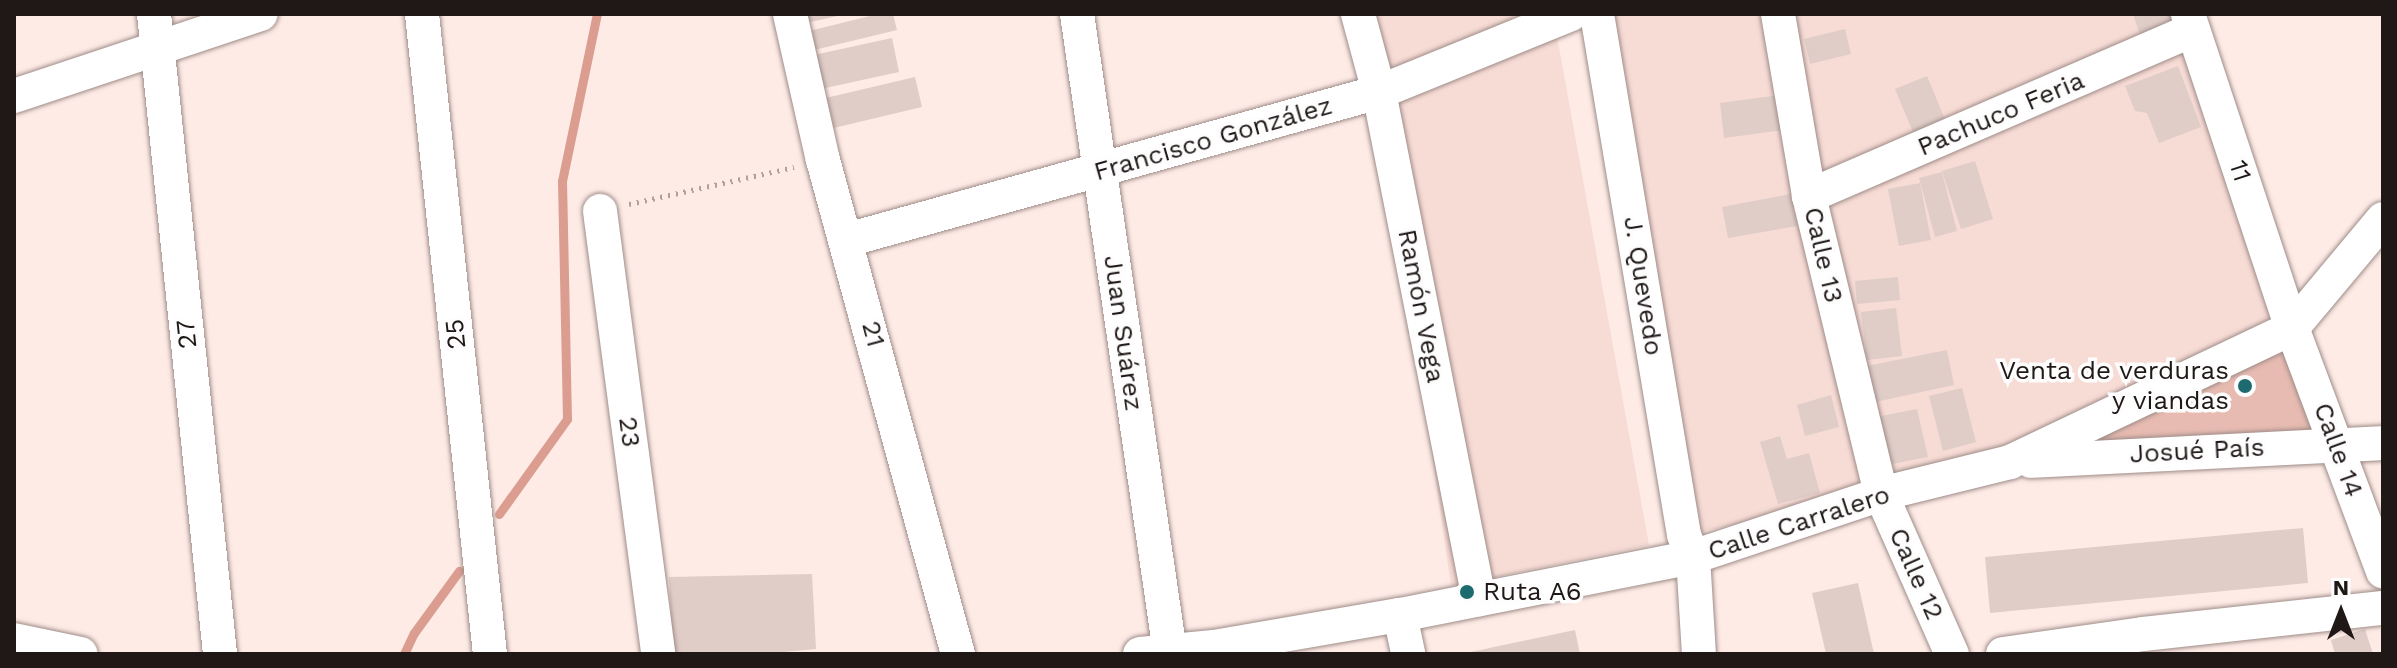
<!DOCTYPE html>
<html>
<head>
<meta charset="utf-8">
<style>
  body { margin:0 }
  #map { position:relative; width:2397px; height:668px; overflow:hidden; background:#feebe6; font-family:"Work Sans",sans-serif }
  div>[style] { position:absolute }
  .built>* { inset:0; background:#f7dbd5 }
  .green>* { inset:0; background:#e7bbb1 }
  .stream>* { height:9px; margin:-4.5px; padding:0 4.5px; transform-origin:4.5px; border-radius:4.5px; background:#db9d8f }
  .building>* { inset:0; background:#e0cdc8 }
  .path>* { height:5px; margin-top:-2.5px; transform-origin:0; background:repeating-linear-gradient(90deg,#afa09c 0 2px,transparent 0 8px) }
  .roads { filter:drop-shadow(0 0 2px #9e8c88) drop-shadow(0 0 2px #9e8c88) }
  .minor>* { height:34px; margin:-17px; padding:0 17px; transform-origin:17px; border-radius:17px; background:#fff }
  .dots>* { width:22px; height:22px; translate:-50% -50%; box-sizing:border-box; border:4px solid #fdfdfd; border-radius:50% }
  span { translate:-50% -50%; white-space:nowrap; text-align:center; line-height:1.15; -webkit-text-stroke:7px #fdfdfd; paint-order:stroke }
  .street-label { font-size:26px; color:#1f1817 }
  .poi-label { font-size:26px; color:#1f1817 }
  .right { translate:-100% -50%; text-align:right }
  .left { translate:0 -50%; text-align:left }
  .frame { position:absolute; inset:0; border:16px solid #1f1817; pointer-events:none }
  .north { position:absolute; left:2301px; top:572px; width:80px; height:80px; -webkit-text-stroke:6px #fdfdfd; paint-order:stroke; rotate:0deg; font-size:22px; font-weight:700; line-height:32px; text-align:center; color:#1f1817 }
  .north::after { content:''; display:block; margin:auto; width:28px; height:36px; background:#1f1817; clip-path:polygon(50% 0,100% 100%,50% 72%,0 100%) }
</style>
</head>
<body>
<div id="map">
  <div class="built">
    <i style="clip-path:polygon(1369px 14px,1553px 14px,1649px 545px,1451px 586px)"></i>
    <i style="clip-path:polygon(1598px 14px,2188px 14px,2292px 328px,2010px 462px,1881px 494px,1684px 535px)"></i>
  </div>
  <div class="green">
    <i style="clip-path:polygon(2292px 328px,2337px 443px,2010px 462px)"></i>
  </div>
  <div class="stream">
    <i style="left:499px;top:514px;width:117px;rotate:-54.4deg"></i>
    <i style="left:567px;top:419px;width:238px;rotate:-91.2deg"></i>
    <i style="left:562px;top:181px;width:171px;rotate:-78.2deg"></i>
    <i style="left:404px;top:654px;width:23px;rotate:-65deg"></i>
    <i style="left:414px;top:633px;width:77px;rotate:-54deg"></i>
  </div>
  <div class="building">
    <i style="clip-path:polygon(795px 14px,842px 14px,842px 15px,797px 25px)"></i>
    <i style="clip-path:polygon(878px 14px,893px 14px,897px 30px,806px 52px,801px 33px)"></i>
    <i style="clip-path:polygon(2133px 14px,2179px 14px,2182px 21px,2140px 35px)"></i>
    <i style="clip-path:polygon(1845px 29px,1851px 54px,1810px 64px,1804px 39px)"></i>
    <i style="clip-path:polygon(892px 38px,899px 72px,816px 90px,809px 56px)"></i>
    <i style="clip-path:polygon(2178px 66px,2201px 127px,2159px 143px,2147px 113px,2135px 111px,2125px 86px)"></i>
    <i style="clip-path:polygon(1927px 76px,1949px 129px,1917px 142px,1895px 89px)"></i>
    <i style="clip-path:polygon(915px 77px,922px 107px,821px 131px,813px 101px)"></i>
    <i style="clip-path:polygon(1780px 95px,1784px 130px,1724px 138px,1720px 103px)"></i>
    <i style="clip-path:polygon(1975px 161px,1993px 219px,1961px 229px,1942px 171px)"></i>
    <i style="clip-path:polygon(1942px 172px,1957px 231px,1935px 237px,1919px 178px)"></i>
    <i style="clip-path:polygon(1920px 183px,1931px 240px,1899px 246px,1888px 189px)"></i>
    <i style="clip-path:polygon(1791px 194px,1797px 226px,1728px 238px,1722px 207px)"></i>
    <i style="clip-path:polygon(1898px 277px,1900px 300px,1857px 304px,1855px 281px)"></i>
    <i style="clip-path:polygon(1896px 308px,1902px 356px,1867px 360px,1861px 312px)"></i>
    <i style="clip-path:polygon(1947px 350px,1954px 385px,1875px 402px,1867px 366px)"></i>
    <i style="clip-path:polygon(1962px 388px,1976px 442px,1943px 451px,1929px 396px)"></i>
    <i style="clip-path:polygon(1831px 395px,1839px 427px,1805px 436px,1797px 405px)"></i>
    <i style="clip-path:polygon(1917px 409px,1928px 457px,1887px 465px,1876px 417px)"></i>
    <i style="clip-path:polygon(1780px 436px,1787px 459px,1809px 453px,1820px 493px,1778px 504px,1760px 442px)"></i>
    <i style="clip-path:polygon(2303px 528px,2308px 583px,1990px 613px,1985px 557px)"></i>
    <i style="clip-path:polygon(812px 574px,816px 649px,762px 654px,673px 653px,669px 577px)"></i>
    <i style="clip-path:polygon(1858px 583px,1874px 654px,1826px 654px,1812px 593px)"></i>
    <i style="clip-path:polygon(2365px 629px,2373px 654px,2335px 654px,2331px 640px)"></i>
    <i style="clip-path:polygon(1575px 630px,1580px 654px,1466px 654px,1466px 653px)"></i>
  </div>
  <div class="path">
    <i style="left:629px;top:204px;width:169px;rotate:-12.6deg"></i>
  </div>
  <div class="roads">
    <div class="minor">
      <i style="left:154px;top:14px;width:643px;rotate:84.11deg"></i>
      <i style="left:422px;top:14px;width:644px;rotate:83.94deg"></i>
      <i style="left:790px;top:14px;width:150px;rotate:77.3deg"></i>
      <i style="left:823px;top:160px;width:512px;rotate:74.72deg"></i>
      <i style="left:1077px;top:14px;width:645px;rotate:81.71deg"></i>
      <i style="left:1358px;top:14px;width:81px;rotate:74.9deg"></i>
      <i style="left:1379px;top:92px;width:517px;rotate:78.84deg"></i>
      <i style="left:1597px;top:14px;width:528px;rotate:80.52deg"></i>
      <i style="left:1684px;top:535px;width:24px;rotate:68deg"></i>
      <i style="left:1693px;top:557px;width:97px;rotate:86.5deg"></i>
      <i style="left:1778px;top:14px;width:185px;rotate:80.3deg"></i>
      <i style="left:1809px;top:196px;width:307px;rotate:76.4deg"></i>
      <i style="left:1881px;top:494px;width:175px;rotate:66.1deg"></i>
      <i style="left:2188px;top:14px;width:331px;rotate:71.7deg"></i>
      <i style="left:2292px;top:328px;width:260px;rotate:69.5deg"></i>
      <i style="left:14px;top:96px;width:260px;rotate:-18.4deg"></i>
      <i style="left:1809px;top:196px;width:418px;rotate:-23.4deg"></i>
      <i style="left:600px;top:211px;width:447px;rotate:82.5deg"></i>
      <i style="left:847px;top:240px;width:552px;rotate:-15.55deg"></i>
      <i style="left:1379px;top:92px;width:207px;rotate:-22.1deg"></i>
      <i style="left:2031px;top:461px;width:352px;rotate:-2.9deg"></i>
      <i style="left:1400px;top:615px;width:40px;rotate:78deg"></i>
      <i style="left:14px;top:640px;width:68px;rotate:11.8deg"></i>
      <i style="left:1140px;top:654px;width:74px;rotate:-5.4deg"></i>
      <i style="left:1214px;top:647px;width:189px;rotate:-9.8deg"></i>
      <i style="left:1400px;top:615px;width:299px;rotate:-11.2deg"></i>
      <i style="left:1693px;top:557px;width:198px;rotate:-18.5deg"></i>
      <i style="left:1881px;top:494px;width:133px;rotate:-13.9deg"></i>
      <i style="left:2010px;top:462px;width:312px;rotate:-25.4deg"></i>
      <i style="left:2292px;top:328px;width:142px;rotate:-50.1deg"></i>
      <i style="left:2003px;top:654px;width:141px;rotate:-8.1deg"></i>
      <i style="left:2143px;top:634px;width:241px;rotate:-6.2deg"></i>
    </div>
  </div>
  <div class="dots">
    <i style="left:2245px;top:386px;background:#1d6a6f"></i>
    <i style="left:1467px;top:592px;background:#1d6a6f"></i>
  </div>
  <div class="street-label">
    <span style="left:2001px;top:114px;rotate:-23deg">Pachuco Feria</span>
    <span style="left:1213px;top:139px;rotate:-16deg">Francisco González</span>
    <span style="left:2240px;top:171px;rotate:72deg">11</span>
    <span style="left:1823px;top:255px;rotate:77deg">Calle 13</span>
    <span style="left:1643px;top:286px;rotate:81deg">J. Quevedo</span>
    <span style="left:1421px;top:306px;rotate:79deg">Ramón Vega</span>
    <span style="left:1123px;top:333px;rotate:82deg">Juan Suárez</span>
    <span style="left:187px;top:334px;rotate:-96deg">27</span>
    <span style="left:456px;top:334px;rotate:-96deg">25</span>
    <span style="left:873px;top:334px;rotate:75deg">21</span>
    <span style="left:629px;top:432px;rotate:83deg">23</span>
    <span style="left:2338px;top:450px;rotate:70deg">Calle 14</span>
    <span style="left:2197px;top:451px;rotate:-3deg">Josué País</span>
    <span style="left:1799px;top:523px;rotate:-18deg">Calle Carralero</span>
    <span style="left:1916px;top:574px;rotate:66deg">Calle 12</span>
  </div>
  <div class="poi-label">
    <span class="right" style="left:2229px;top:386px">Venta de verduras<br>y viandas</span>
    <span class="left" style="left:1483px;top:592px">Ruta A6</span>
  </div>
  <div class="frame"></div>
  <div class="north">N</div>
</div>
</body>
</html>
